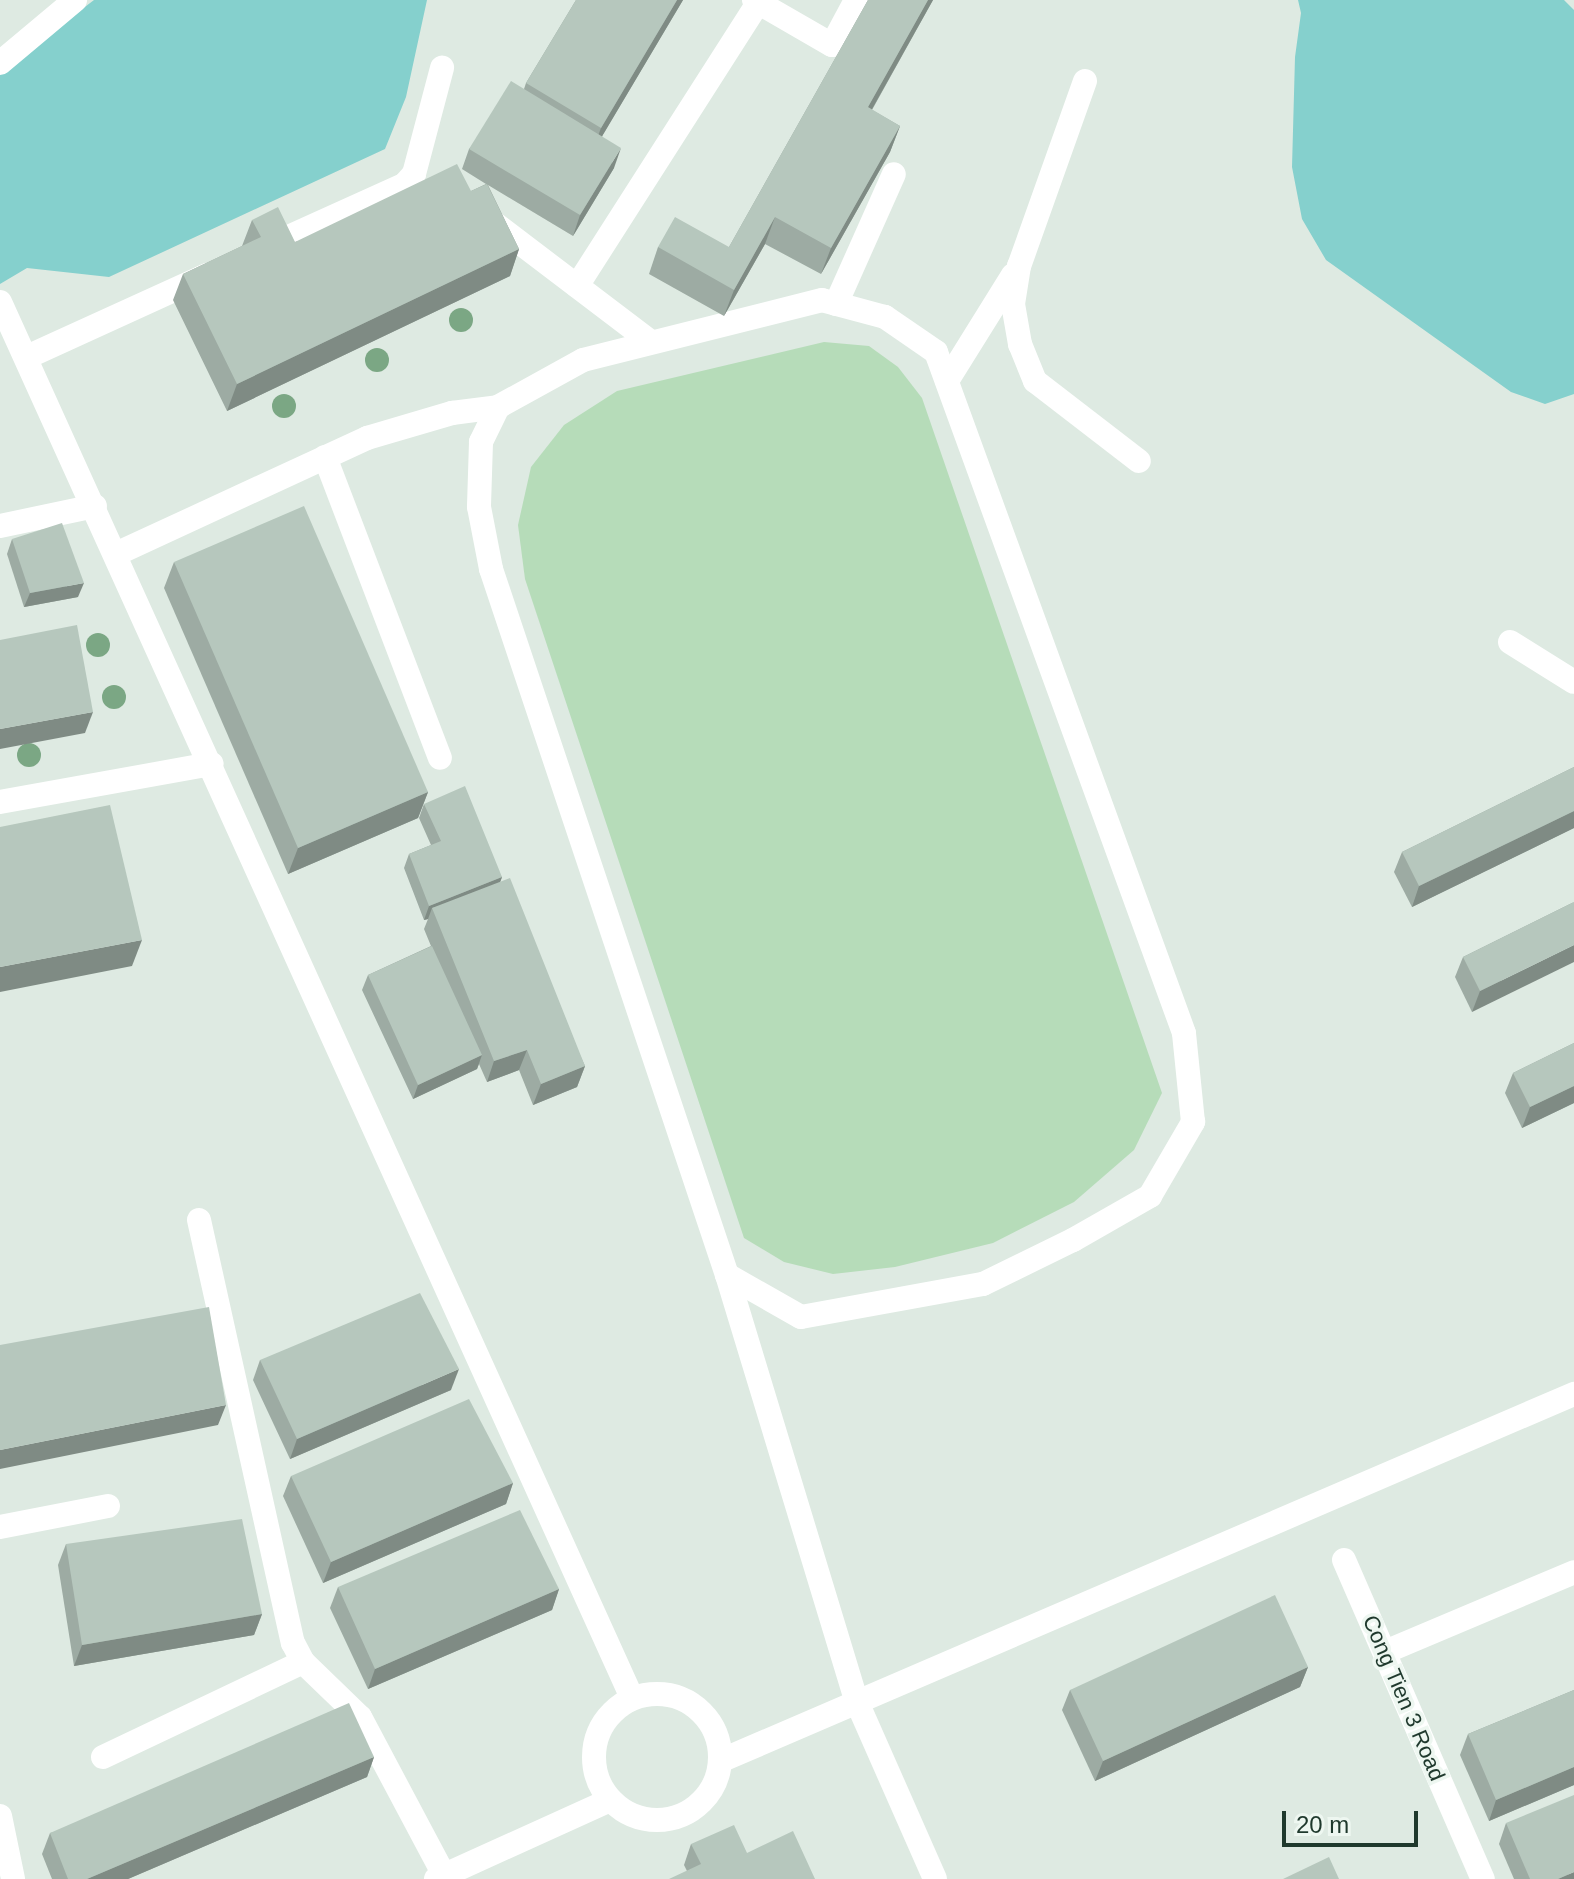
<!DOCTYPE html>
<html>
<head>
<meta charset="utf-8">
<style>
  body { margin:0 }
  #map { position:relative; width:1574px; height:1879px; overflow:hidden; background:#deeae2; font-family:Arial,sans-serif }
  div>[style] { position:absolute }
  .green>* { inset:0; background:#b6dcb9 }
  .water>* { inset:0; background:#85d0cd }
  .minor>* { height:24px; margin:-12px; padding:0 12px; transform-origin:12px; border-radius:12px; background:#fff }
  .minor>.ring { margin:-12px; padding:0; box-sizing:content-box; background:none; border:24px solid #fff; border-radius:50% }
  .trees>* { width:24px; height:24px; margin:-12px; border-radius:50%; background:#7ba784 }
  .wall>* { inset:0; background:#9daba3 }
  .shaded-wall>* { inset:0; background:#7f8b84 }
  .building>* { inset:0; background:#b6c7bd }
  span { translate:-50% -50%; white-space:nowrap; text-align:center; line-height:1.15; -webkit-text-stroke:7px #eef7f1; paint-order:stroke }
  .street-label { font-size:22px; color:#1f392d }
  .scale { position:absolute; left:1282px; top:1811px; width:136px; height:36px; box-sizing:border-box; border:4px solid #1f392d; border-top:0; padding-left:10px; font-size:24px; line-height:28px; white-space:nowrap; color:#1f392d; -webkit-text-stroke:6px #eef7f1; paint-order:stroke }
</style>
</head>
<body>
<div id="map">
  <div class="green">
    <i style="clip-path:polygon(824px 342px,869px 346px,898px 367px,922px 398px,1162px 1093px,1134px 1150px,1074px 1202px,993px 1243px,895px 1267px,833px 1274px,784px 1262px,744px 1238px,525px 579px,518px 525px,531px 467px,564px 425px,617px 391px)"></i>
  </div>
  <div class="water">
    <i style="clip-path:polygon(94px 0,427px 0,406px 97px,385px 149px,109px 277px,27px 268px,0 284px,0 72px)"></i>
    <i style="clip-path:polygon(1298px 0,1564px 0,1574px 10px,1574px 394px,1545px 404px,1511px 392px,1326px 260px,1302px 219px,1292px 167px,1295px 57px,1301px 13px)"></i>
  </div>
  <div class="minor">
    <i style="left:754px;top:0;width:90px;rotate:30deg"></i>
    <i style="left:832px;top:45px;width:51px;rotate:-61.9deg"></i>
    <i style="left:0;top:63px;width:98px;rotate:-40deg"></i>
    <i style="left:1085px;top:81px;width:196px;rotate:109.6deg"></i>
    <i style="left:1019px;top:266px;width:38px;rotate:99deg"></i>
    <i style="left:1013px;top:304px;width:41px;rotate:80.1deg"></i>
    <i style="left:1020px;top:344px;width:40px;rotate:68deg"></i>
    <i style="left:1035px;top:381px;width:131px;rotate:37.6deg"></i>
    <i style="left:490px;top:220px;width:202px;rotate:37.2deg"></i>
    <i style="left:262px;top:249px;width:156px;rotate:-24.3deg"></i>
    <i style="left:404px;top:185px;width:15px;rotate:-48deg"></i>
    <i style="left:414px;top:174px;width:110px;rotate:-75.2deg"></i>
    <i style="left:577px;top:286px;width:336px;rotate:-57.4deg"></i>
    <i style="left:0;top:302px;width:1532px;rotate:65.64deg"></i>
    <i style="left:836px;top:304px;width:142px;rotate:-66deg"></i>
    <i style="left:27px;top:357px;width:198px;rotate:-24.5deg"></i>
    <i style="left:947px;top:381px;width:125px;rotate:-58.1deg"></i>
    <i style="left:325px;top:457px;width:322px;rotate:69.1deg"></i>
    <i style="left:0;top:526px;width:97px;rotate:-11.9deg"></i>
    <i style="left:116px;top:554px;width:277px;rotate:-24.8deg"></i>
    <i style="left:367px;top:438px;width:89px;rotate:-16.4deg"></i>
    <i style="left:452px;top:413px;width:46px;rotate:-7.4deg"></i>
    <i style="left:1510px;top:642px;width:75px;rotate:32deg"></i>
    <i style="left:0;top:802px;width:215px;rotate:-10.2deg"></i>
    <i style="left:199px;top:1220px;width:433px;rotate:77.5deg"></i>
    <i style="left:293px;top:1643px;width:21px;rotate:62deg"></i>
    <i style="left:303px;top:1662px;width:79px;rotate:44deg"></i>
    <i style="left:360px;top:1717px;width:179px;rotate:62deg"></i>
    <i style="left:727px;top:1275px;width:85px;rotate:29.6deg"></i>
    <i style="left:801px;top:1317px;width:185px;rotate:-10.3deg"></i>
    <i style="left:983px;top:1284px;width:100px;rotate:-26.1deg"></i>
    <i style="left:1073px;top:1240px;width:89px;rotate:-29.7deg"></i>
    <i style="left:1150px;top:1196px;width:86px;rotate:-59.8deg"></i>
    <i style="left:1193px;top:1122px;width:89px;rotate:-95.8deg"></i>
    <i style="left:1184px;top:1033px;width:725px;rotate:-110.01deg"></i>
    <i style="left:936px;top:352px;width:62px;rotate:-145.5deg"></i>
    <i style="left:885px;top:317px;width:65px;rotate:-164.9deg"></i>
    <i style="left:822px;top:300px;width:246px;rotate:165.9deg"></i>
    <i style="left:583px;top:360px;width:97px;rotate:151.1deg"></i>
    <i style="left:498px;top:407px;width:39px;rotate:116deg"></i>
    <i style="left:481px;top:442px;width:65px;rotate:91.8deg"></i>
    <i style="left:479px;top:507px;width:63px;rotate:79deg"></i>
    <i style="left:491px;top:569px;width:744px;rotate:71.52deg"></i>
    <i style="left:727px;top:1275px;width:446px;rotate:73.1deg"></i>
    <i style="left:857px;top:1702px;width:193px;rotate:66.2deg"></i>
    <i style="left:0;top:1527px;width:110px;rotate:-11deg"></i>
    <i style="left:1344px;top:1560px;width:348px;rotate:66.5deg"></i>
    <i style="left:1385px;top:1652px;width:205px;rotate:-22.9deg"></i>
    <i class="ring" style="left:594px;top:1694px;width:102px;height:102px"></i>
    <i style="left:103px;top:1757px;width:221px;rotate:-25.4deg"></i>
    <i style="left:720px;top:1761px;width:930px;rotate:-23.26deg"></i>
    <i style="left:0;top:1816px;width:64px;rotate:78.3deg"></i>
    <i style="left:436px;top:1879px;width:191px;rotate:-24.4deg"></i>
  </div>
  <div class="trees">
    <i style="left:461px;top:320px"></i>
    <i style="left:377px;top:360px"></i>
    <i style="left:284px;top:406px"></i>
    <i style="left:98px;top:645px"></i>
    <i style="left:114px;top:697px"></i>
    <i style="left:29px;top:755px"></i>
  </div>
  <div class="wall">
    <i style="clip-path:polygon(576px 0,683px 0,602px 136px,614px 168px,573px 236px,488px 185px,519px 249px,510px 276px,227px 411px,173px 300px,183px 274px,242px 246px,252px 220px,295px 242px,471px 191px,486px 184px,462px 169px,469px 149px,524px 89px,526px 83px)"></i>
    <i style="clip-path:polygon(868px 0,933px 0,872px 110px,900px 126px,890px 152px,821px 274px,765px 244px,724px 316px,649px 274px,658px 247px,729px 247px)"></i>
    <i style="clip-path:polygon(12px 539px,78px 597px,24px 607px,7px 554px)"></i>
    <i style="clip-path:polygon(174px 562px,428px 792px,418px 818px,288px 874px,164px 588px)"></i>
    <i style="clip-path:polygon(1574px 767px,1574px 828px,1412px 907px,1394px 872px,1402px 852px)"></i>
    <i style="clip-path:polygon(424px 804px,502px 877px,500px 882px,585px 1066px,577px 1087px,533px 1105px,519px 1070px,487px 1082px,479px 1064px,477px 1069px,413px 1099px,362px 990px,368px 975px,431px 946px,424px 929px,428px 919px,424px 920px,404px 868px,409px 854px,431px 845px,419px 818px)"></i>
    <i style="clip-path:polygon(1574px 902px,1472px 1012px,1455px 977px,1463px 957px)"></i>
    <i style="clip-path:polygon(1574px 1043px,1574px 1103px,1522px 1128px,1505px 1093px,1513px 1073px)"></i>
    <i style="clip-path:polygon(260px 1360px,451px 1390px,290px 1459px,253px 1380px)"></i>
    <i style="clip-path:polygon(291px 1476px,513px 1483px,506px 1504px,323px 1583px,283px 1496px)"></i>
    <i style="clip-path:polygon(66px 1544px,262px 1614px,254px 1635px,74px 1666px,58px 1565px)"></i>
    <i style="clip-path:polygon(338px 1587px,559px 1589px,552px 1610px,368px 1689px,330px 1608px)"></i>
    <i style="clip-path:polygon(1308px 1667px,1300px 1687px,1095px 1781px,1062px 1710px,1070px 1690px)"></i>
    <i style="clip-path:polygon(1574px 1690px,1574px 1785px,1489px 1821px,1460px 1755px,1468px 1734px)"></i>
    <i style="clip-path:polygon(374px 1757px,367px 1777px,128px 1879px,52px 1879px,42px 1854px,50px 1833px)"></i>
    <i style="clip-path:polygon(1506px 1823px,1574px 1879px,1514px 1879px,1499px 1844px)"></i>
    <i style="clip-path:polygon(691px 1844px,747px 1853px,815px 1879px,687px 1871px,684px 1865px)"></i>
  </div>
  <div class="shaded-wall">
    <i style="clip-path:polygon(677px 0,683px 0,591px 155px,601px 128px)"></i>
    <i style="clip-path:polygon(928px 0,933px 0,858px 134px,868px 107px)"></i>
    <i style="clip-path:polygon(900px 126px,890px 152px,821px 274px,831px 248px)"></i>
    <i style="clip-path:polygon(621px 148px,614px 168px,573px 236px,580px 215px)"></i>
    <i style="clip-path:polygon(775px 217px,765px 244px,724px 316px,734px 290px)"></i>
    <i style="clip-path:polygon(519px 249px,510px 276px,227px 411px,237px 384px)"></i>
    <i style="clip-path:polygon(84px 583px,78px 597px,24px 607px,30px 593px)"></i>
    <i style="clip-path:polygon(93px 712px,85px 733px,0 749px,0 729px)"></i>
    <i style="clip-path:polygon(428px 792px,418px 818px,288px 874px,298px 848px)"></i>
    <i style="clip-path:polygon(1574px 811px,1574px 828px,1412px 907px,1419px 886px)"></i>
    <i style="clip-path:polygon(502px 877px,497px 891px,432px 908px,428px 919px,424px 920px,429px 906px)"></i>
    <i style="clip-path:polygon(142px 940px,132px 966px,0 992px,0 967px)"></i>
    <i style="clip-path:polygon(1574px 945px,1574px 962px,1472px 1012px,1480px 991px)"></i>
    <i style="clip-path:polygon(527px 1050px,519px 1070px,487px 1082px,494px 1061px)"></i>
    <i style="clip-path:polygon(482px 1055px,477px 1069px,413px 1099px,418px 1085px)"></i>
    <i style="clip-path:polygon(585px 1066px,577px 1087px,533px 1105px,541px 1084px)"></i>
    <i style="clip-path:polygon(1574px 1086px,1574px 1103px,1522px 1128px,1530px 1107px)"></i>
    <i style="clip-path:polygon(459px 1369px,451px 1390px,290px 1459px,297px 1439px)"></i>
    <i style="clip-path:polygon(226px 1405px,218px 1425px,0 1469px,0 1450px)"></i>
    <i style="clip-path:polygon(513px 1483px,506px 1504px,323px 1583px,331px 1562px)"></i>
    <i style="clip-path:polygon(559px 1589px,552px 1610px,368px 1689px,375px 1669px)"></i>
    <i style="clip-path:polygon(262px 1614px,254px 1635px,74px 1666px,82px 1645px)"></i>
    <i style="clip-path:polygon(1308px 1667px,1300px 1687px,1095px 1781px,1103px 1761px)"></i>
    <i style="clip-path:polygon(374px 1757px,367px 1777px,128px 1879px,87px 1879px)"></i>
    <i style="clip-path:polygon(1574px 1767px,1574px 1785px,1489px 1821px,1496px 1800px)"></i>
    <i style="clip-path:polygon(1574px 1872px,1574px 1879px,1558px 1879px)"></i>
  </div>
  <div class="building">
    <i style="clip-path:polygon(576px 0,677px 0,601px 128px,526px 83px)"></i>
    <i style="clip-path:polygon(868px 0,928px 0,868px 107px,900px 126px,831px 248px,775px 217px,734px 290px,658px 247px,675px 217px,729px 247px)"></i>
    <i style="clip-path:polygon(511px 81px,621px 148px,580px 215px,469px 149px)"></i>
    <i style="clip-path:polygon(457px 164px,471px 191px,487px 184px,519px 249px,237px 384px,183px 274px,261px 237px,252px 220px,278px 207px,295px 242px)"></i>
    <i style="clip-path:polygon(304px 506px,428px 792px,298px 848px,174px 562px)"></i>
    <i style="clip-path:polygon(62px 523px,84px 583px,30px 593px,12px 539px)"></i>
    <i style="clip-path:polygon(77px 625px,93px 712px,0 729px,0 640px)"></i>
    <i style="clip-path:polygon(1574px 767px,1574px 811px,1419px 886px,1402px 852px)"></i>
    <i style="clip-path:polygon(465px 786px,502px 877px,429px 906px,409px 854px,441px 841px,424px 804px)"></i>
    <i style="clip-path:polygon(110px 805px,142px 940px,0 967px,0 827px)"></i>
    <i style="clip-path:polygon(510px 878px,585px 1066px,541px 1084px,527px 1050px,494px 1061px,432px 908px)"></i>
    <i style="clip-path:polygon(1574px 902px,1574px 945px,1480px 991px,1463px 957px)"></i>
    <i style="clip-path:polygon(432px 946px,482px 1055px,418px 1085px,368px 975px)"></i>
    <i style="clip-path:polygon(1574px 1043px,1574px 1086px,1530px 1107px,1513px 1073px)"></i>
    <i style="clip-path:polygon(420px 1293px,459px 1369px,297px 1439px,260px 1360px)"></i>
    <i style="clip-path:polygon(209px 1307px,226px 1405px,0 1450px,0 1345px)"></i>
    <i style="clip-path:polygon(469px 1399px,513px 1483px,331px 1562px,291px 1476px)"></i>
    <i style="clip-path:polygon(520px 1510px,559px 1589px,375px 1669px,338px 1587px)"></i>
    <i style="clip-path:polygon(242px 1519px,262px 1614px,82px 1645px,66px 1544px)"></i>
    <i style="clip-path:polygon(1275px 1595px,1308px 1667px,1103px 1761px,1070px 1690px)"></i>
    <i style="clip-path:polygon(1574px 1690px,1574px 1767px,1496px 1800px,1468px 1734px)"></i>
    <i style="clip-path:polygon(349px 1703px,374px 1757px,87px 1879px,68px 1879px,50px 1833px)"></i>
    <i style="clip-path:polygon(1574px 1795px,1574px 1872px,1558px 1879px,1530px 1879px,1506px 1823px)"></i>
    <i style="clip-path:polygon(734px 1825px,747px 1853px,793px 1831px,815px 1879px,669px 1879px,701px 1864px,691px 1844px)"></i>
    <i style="clip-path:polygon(1329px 1857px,1339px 1879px,1283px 1879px)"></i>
  </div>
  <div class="street-label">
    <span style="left:1404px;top:1698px;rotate:67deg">Cong Tien 3 Road</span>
  </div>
  <div class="scale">20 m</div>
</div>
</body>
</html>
